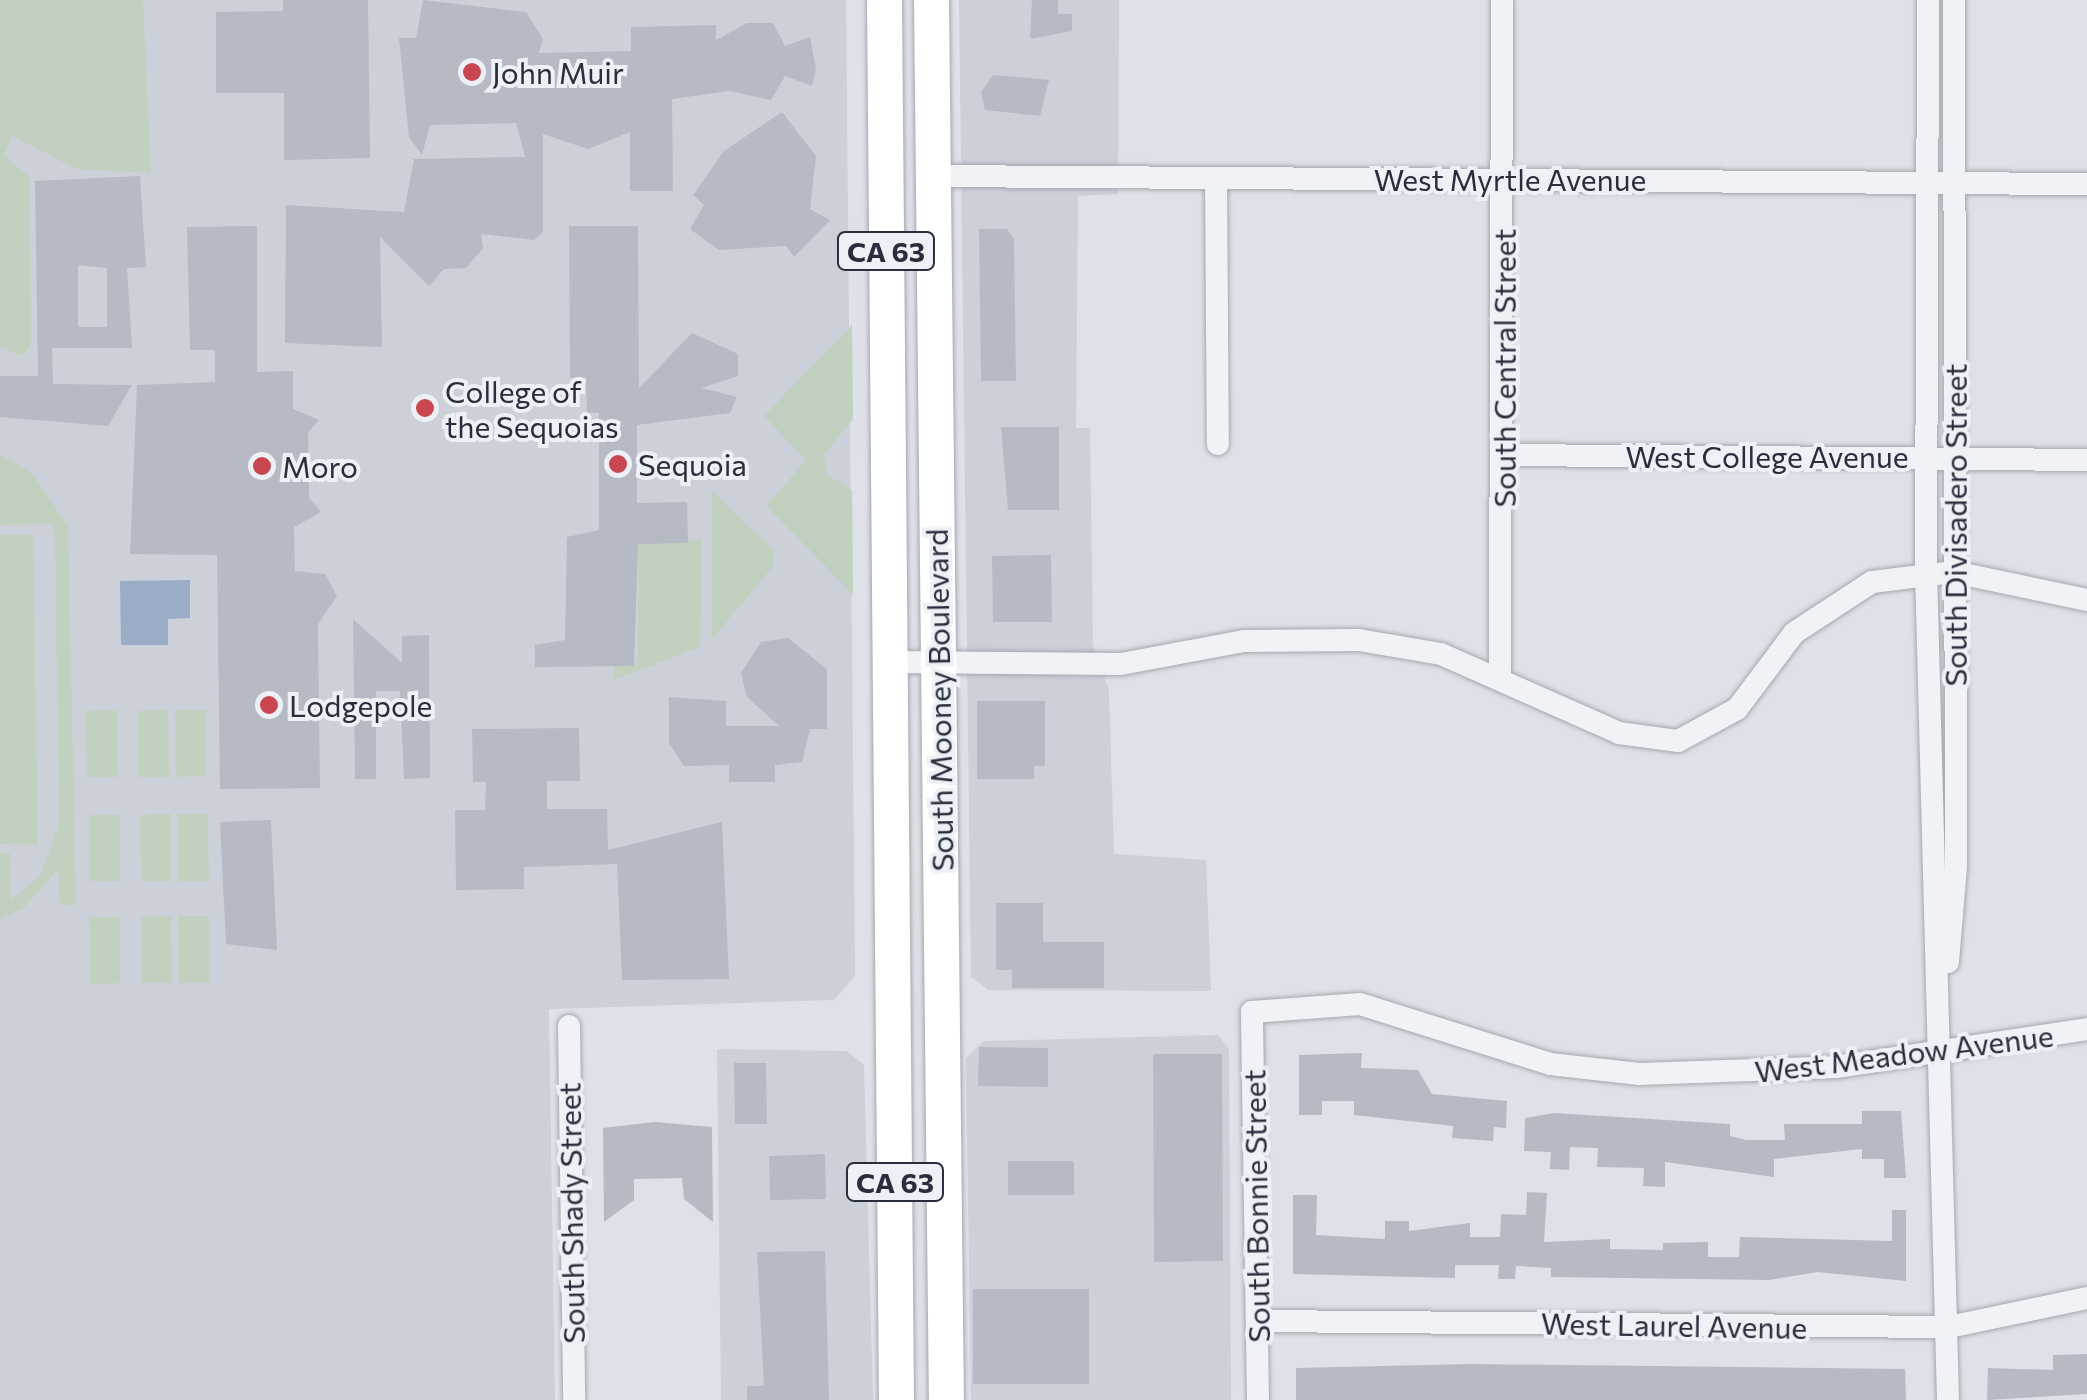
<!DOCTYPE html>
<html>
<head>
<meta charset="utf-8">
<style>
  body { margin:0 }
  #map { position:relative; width:2087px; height:1400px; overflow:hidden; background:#dee1e7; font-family:Commissioner,sans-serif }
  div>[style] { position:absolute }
  .built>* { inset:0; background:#ccd0d9 }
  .green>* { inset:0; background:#c2d1bf }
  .water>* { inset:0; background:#9aacc6 }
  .building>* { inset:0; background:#b5bac4 }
  .roads { filter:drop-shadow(0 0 2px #a4a8b1) drop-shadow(0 0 2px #a4a8b1) }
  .minor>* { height:22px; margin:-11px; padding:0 11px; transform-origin:11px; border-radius:11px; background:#f0f2f5 }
  .primary>* { height:35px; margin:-17.5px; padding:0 17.5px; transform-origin:17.5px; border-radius:17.5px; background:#fff }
  .dots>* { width:28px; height:28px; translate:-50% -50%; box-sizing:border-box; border:5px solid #edf0f5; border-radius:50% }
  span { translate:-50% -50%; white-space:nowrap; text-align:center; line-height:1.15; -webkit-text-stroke:8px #edf0f5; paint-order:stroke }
  .shield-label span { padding:2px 8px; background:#edf0f5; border:2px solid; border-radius:8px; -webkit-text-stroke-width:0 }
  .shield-label { font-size:28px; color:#282e3d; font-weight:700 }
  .poi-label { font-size:30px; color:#282e3d }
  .left { translate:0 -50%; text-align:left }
  .street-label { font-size:30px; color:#282e3d }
</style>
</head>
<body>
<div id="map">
  <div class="built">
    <i style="clip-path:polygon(0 0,846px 0,855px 976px,834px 1000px,549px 1009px,555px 1400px,0 1400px)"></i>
    <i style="clip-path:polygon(959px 0,1119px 0,1118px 194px,1078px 196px,1076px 428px,1090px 428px,1093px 644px,1109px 691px,1114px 854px,1206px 860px,1211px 991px,989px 990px,971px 977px)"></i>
    <i style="clip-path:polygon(1218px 1035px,1229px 1049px,1231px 1400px,971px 1400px,966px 1058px,984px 1041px)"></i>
    <i style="clip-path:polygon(717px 1049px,847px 1051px,864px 1065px,873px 1400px,721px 1400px)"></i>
  </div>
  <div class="green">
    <i style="clip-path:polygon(0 0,143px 0,151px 173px,76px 169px,13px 136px,4px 155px,30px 177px,31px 344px,23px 356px,0 347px)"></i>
    <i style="clip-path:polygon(852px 325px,853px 419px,824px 455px,828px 475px,852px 490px,853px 594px,766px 506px,806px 460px,764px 416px)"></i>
    <i style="clip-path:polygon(0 455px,31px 472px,68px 526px,76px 905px,60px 905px,58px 869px,24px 908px,0 919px,0 853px,10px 853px,11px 900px,40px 876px,59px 824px,55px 536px,51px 524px,0 525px)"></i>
    <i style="clip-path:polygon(712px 491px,773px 549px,774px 565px,712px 639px)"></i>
    <i style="clip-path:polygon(0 535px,33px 535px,38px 845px,0 844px)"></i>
    <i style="clip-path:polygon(702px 539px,700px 647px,614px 680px,614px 666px,634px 666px,638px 655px,638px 544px)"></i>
    <i style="clip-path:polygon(117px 710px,118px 777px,87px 777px,86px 711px)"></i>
    <i style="clip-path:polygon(168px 710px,169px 777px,138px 777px,138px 711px)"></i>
    <i style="clip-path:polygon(175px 710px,206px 710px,206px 776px,176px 777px)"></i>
    <i style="clip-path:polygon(171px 814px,171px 881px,141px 881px,140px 815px)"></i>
    <i style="clip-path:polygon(178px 814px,208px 814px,209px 881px,178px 881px)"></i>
    <i style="clip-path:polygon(89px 815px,120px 815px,120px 881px,89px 881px)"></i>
    <i style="clip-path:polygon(171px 916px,172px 983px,141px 983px,141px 917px)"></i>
    <i style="clip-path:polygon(178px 916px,209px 916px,209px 983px,179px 983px)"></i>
    <i style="clip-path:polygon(89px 917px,120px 917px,120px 983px,90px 984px)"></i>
  </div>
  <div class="water">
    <i style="clip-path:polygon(190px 580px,190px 618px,168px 619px,168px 645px,121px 645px,120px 581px)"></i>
  </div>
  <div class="building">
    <i style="clip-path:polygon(283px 0,368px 0,370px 158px,284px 160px,284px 93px,216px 93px,216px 12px,283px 11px)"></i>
    <i style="clip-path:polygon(423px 0,526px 12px,543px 39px,539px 53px,631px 51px,631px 27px,716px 25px,716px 40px,747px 23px,773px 23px,785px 46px,810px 37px,816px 69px,812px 86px,785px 76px,771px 100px,729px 91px,672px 99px,673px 191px,630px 191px,630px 132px,588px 149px,543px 134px,543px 232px,534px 240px,481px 234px,483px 248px,466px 268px,444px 269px,429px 286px,380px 237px,382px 347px,285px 343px,286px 205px,404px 212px,414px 159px,525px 157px,516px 123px,430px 125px,422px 155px,409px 137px,399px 38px,416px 38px)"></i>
    <i style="clip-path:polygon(1032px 0,1058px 0,1058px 14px,1072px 14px,1072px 31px,1030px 39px)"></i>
    <i style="clip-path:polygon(993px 75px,1049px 80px,1040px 116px,985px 110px,981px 92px)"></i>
    <i style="clip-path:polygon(782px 112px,816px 156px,810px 209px,830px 220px,794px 257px,786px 246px,719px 250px,690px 229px,704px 205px,693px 195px,724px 151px)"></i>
    <i style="clip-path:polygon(evenodd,140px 176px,146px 267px,127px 268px,132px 348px,52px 348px,53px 384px,132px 385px,108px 426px,0 417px,0 376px,38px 376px,35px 181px,140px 176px,78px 265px,107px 268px,107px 327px,78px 327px,78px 265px)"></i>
    <i style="clip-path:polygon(257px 226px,257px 372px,293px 371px,293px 409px,319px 420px,308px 432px,309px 498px,321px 512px,294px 527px,295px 571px,325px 574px,337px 596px,318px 624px,320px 788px,220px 789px,217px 555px,130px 554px,137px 385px,215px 382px,215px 350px,190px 350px,187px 227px)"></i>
    <i style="clip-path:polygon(569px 226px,638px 226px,639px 388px,692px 333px,738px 354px,738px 376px,701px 388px,737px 397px,730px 413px,637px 425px,637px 503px,687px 502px,688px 543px,638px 544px,634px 666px,535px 667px,535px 645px,565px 640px,567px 537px,599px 530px,599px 413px,587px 413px,586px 378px,570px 378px)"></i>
    <i style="clip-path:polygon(979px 229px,1007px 229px,1014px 239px,1016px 381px,981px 381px)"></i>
    <i style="clip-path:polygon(1001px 427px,1059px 427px,1059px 510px,1008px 510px)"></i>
    <i style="clip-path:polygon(1051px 555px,1052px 622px,993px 622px,992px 556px)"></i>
    <i style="clip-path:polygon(353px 619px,402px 663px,402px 636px,429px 635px,430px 778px,404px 779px,400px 691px,376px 691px,376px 779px,355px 779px)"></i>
    <i style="clip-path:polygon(788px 638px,827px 669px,827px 729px,810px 729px,802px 762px,775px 765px,775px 782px,729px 782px,729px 765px,684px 766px,669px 743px,669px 697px,726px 701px,726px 726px,779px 726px,747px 697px,741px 673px,761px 642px)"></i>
    <i style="clip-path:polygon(977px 701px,1045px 701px,1045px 766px,1034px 766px,1034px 779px,977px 779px)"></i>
    <i style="clip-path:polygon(579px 728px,580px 781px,547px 781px,547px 809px,607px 809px,608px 850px,722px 822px,729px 979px,622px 980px,617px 864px,524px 867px,524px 889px,456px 890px,455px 810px,485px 810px,486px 782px,473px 782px,472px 729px)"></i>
    <i style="clip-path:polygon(271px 820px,277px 950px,226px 944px,220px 822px)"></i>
    <i style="clip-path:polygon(996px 903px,1043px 903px,1043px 942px,1104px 942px,1104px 988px,1012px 988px,1012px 970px,996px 970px)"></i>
    <i style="clip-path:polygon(979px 1047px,1048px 1048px,1048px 1087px,978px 1086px)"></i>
    <i style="clip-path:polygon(1362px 1053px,1361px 1068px,1418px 1070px,1432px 1094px,1507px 1101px,1506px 1128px,1494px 1127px,1493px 1141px,1452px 1138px,1453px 1126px,1354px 1115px,1354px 1101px,1322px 1101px,1322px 1115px,1299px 1115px,1299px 1055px)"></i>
    <i style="clip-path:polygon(1153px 1054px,1222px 1054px,1223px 1261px,1154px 1262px)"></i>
    <i style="clip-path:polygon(734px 1063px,766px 1063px,767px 1124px,735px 1124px)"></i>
    <i style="clip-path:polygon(1862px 1111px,1901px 1111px,1906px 1178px,1884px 1178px,1884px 1159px,1862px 1159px,1862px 1149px,1774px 1159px,1774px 1177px,1665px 1162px,1665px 1187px,1643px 1186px,1644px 1168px,1597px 1167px,1598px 1148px,1570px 1147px,1569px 1170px,1550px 1169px,1551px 1152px,1524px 1151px,1525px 1118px,1554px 1113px,1730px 1124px,1730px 1136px,1746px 1140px,1785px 1140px,1784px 1124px,1862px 1124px)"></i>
    <i style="clip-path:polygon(655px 1122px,712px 1127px,713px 1222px,684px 1199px,682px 1178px,634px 1179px,634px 1200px,604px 1222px,603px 1128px)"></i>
    <i style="clip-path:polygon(825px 1154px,826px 1199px,770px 1200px,769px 1156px)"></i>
    <i style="clip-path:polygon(1008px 1161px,1074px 1161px,1074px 1195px,1008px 1195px)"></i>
    <i style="clip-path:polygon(1527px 1192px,1547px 1193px,1544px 1242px,1610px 1239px,1610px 1249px,1663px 1250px,1663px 1243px,1708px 1242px,1708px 1257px,1739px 1257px,1740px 1237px,1892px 1241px,1892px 1210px,1906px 1210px,1906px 1281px,1818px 1272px,1769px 1280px,1551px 1277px,1551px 1268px,1516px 1266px,1515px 1279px,1498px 1279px,1499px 1265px,1455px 1265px,1455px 1278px,1293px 1274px,1293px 1195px,1317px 1195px,1316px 1235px,1385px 1239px,1385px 1221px,1409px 1221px,1409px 1231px,1470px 1223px,1470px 1237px,1500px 1237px,1501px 1214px,1526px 1215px)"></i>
    <i style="clip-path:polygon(825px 1251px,829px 1400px,747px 1400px,747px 1386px,764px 1386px,757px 1252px)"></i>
    <i style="clip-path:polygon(973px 1289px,1089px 1289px,1089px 1384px,973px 1384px)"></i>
    <i style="clip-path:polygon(2087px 1354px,2087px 1394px,1987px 1400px,1988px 1368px,2053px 1370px,2053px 1355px)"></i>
    <i style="clip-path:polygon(1471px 1364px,1905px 1369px,1906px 1400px,1296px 1400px,1296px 1368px)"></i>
  </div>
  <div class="roads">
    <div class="minor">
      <i style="left:1928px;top:0;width:571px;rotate:90.2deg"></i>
      <i style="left:1926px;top:571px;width:829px;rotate:88.48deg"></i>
      <i style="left:934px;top:176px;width:1153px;rotate:0.4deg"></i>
      <i style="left:1216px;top:178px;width:266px;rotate:89.6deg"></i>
      <i style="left:1507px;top:455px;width:580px;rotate:0.49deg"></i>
      <i style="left:890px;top:662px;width:231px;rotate:0.5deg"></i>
      <i style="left:1121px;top:664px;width:125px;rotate:-10.6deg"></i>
      <i style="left:1244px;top:641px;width:115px;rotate:-0.5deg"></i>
      <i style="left:1359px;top:640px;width:83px;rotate:9.7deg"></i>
      <i style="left:1441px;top:654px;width:195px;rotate:23.9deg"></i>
      <i style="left:1619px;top:733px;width:60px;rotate:7.7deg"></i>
      <i style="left:1678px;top:741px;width:67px;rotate:-28.5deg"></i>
      <i style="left:1737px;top:709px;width:95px;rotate:-53.1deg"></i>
      <i style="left:1794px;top:633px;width:93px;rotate:-33.2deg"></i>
      <i style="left:1872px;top:582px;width:83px;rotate:-7deg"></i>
      <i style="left:1954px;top:572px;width:136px;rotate:11.9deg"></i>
      <i style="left:1500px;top:675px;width:675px;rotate:-89.83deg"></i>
      <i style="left:1948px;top:962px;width:95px;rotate:-85.2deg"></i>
      <i style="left:1956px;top:867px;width:867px;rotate:-90.13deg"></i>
      <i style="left:569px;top:1026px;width:374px;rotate:89.2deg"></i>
      <i style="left:1258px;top:1321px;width:691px;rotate:0.5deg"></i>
      <i style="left:1949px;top:1327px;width:141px;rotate:-11.9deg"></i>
      <i style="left:1258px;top:1400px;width:388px;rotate:-90.9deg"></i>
      <i style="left:1252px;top:1012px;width:108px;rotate:-4.2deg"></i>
      <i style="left:1360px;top:1004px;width:199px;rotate:17.5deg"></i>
      <i style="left:1550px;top:1064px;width:90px;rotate:6.4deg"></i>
      <i style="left:1639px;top:1074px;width:197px;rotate:-2deg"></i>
      <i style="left:1836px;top:1067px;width:254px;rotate:-8.6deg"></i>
    </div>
    <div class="primary">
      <i style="left:884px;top:0;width:1400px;rotate:89.51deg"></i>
      <i style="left:931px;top:0;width:1400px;rotate:89.39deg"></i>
    </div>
  </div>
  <div class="dots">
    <i style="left:472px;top:72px;background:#c94650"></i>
    <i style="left:425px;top:408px;background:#c94650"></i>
    <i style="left:618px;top:464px;background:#c94650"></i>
    <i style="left:262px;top:466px;background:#c94650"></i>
    <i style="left:269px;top:705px;background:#c94650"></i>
  </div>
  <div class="shield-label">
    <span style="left:886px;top:251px">CA 63</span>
    <span style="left:895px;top:1182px">CA 63</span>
  </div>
  <div class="poi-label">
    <span class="left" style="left:492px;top:72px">John Muir</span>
    <span class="left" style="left:445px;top:408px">College of<br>the Sequoias</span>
    <span class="left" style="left:638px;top:464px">Sequoia</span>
    <span class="left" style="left:282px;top:466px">Moro</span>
    <span class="left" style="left:289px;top:705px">Lodgepole</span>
  </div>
  <div class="street-label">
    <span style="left:1510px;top:179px">West Myrtle Avenue</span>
    <span style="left:1504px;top:368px;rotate:-90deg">South Central Street</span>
    <span style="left:1767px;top:456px">West College Avenue</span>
    <span style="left:1955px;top:525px;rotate:-90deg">South Divisadero Street</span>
    <span style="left:939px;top:700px;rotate:-91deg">South Mooney Boulevard</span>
    <span style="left:1904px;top:1053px;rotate:-7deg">West Meadow Avenue</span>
    <span style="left:1256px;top:1206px;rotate:-91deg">South Bonnie Street</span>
    <span style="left:571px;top:1213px;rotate:-91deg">South Shady Street</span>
    <span style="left:1674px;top:1325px;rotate:1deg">West Laurel Avenue</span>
  </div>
</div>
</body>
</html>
